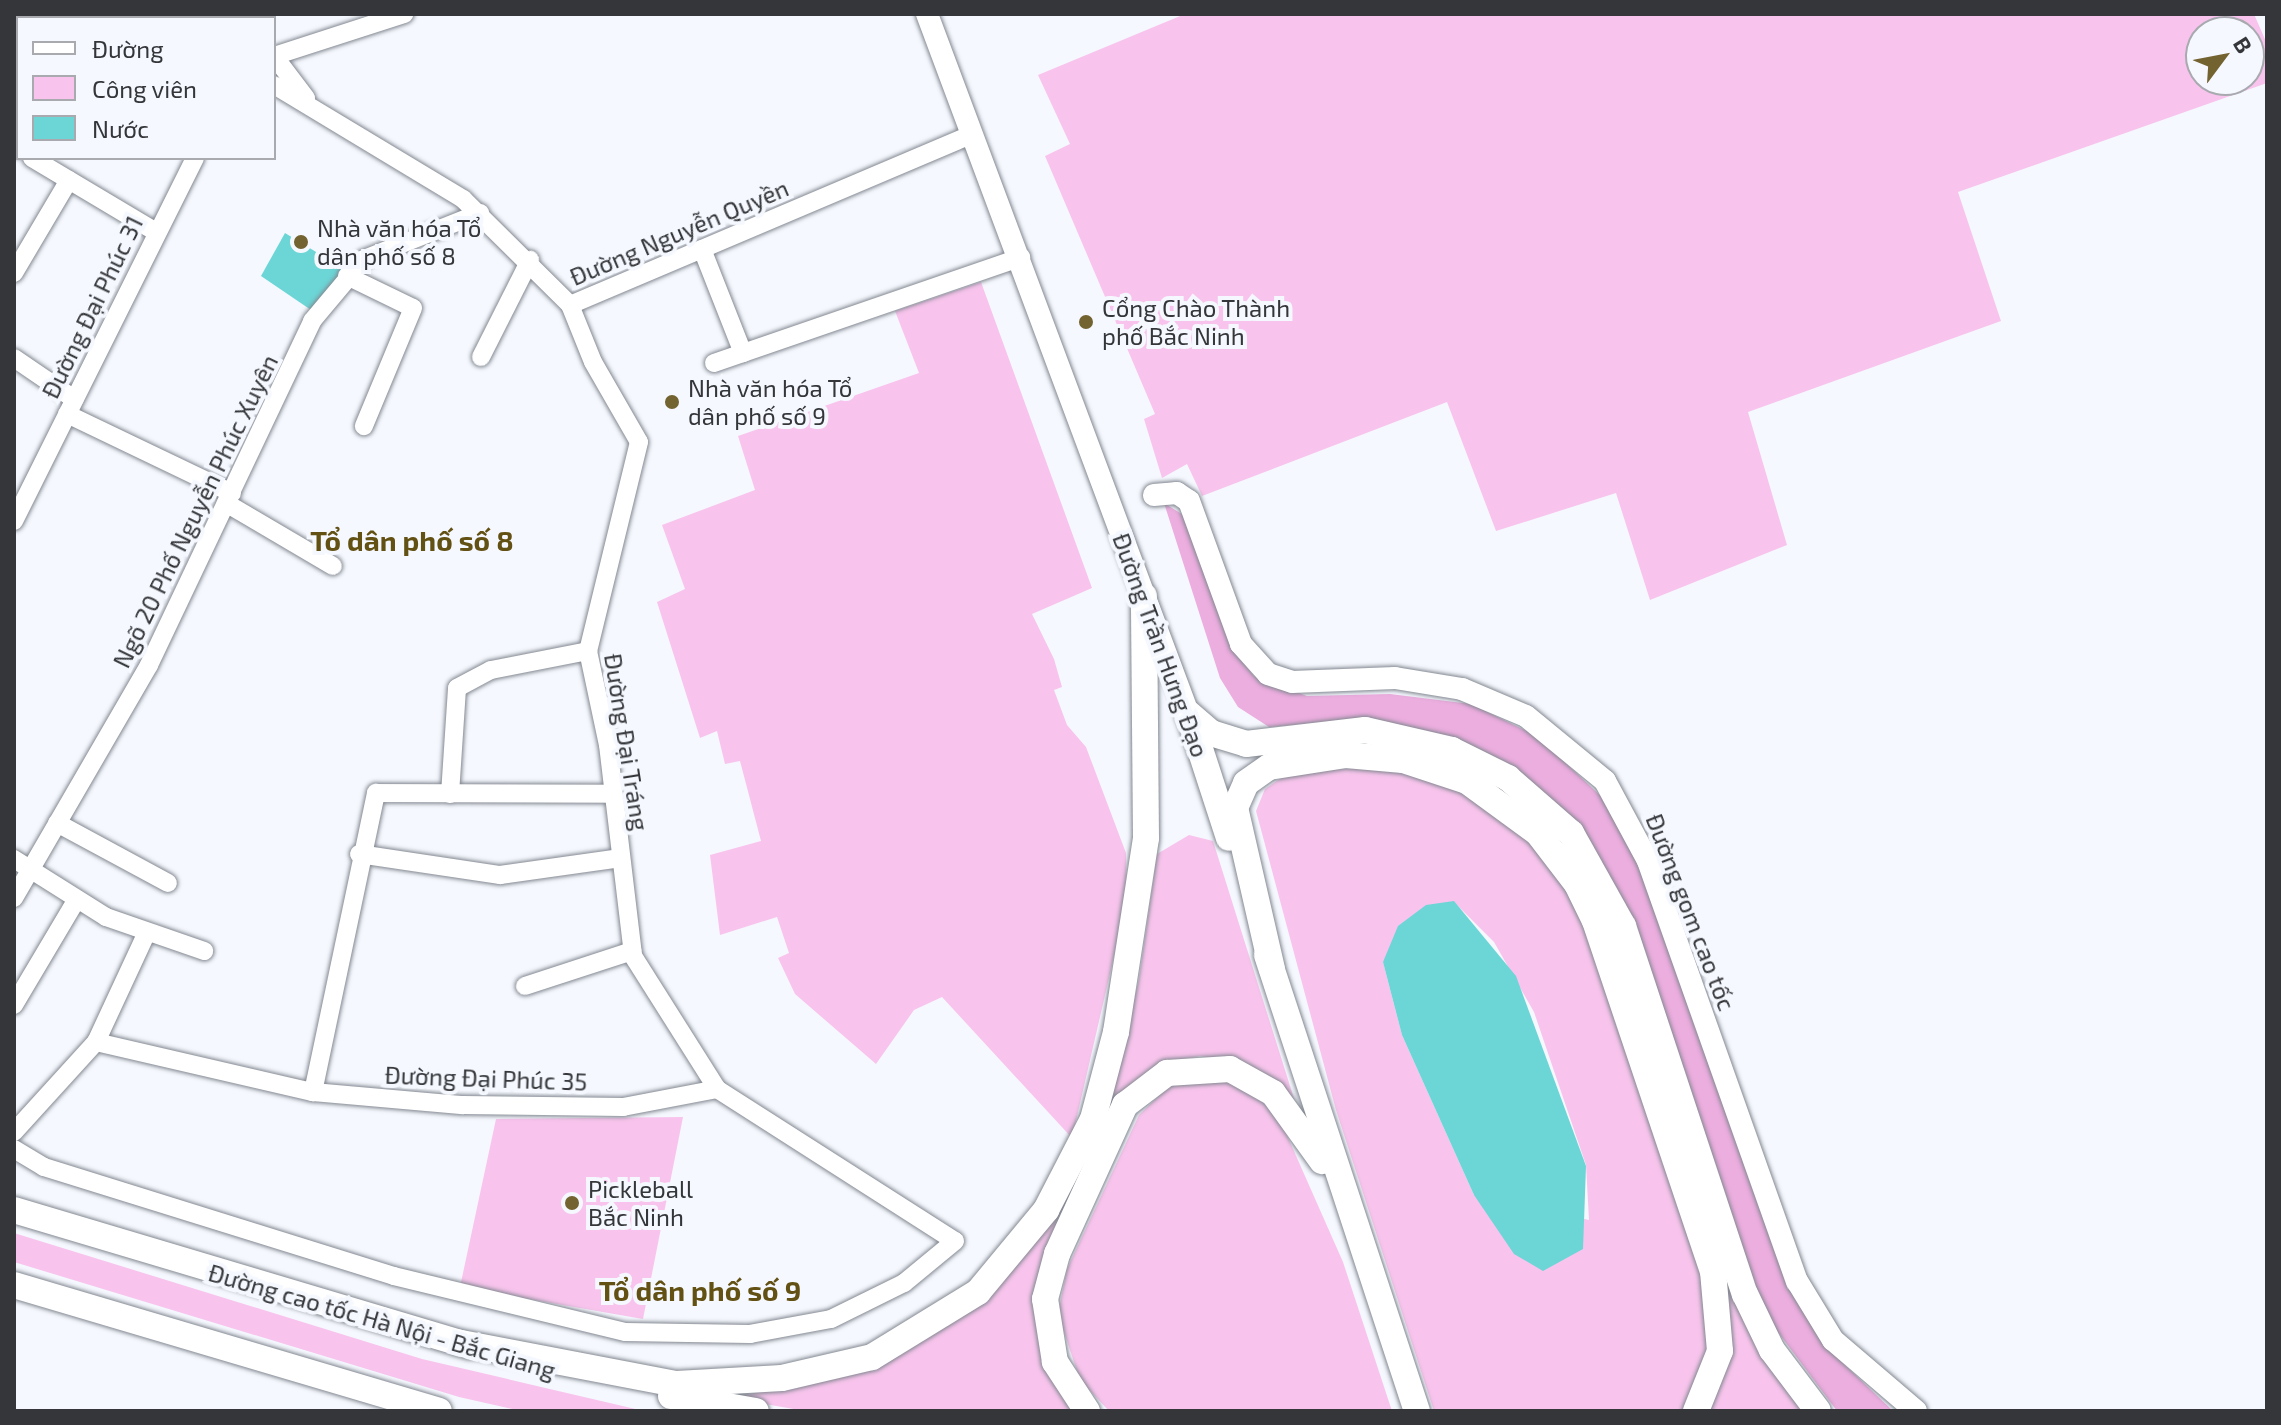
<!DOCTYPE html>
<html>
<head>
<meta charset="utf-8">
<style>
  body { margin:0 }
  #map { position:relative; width:2281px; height:1425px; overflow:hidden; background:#f5f8fe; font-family:"Exo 2",sans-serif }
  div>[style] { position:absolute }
  .green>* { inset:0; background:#f8c4ed }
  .forest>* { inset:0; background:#ecaddf }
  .water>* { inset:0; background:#6cd5d6 }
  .roads { filter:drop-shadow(0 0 2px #838891) drop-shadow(0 0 2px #838891) }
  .minor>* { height:18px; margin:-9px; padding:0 9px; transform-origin:9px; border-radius:9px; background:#fff }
  .major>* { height:22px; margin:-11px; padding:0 11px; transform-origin:11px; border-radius:11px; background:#fff }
  .highway>* { height:26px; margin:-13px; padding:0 13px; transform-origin:13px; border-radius:13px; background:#fff }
  .dots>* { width:22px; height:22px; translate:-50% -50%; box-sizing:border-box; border:4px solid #f5f8fe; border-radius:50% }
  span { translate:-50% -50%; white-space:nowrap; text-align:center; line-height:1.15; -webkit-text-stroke:8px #f5f8fe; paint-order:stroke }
  .poi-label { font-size:24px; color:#34363a }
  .left { translate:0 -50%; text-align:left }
  .street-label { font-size:24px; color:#34363a }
  .quarter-label { font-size:28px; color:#635114; font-weight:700 }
  .frame { position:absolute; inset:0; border:16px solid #34363a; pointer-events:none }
  .legend { position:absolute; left:16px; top:16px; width:260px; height:144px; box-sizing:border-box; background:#f5f8fe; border:2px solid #a8aab0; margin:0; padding:10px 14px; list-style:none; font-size:24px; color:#34363a }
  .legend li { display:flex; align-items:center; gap:16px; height:40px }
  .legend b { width:40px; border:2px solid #a8aab0 }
  .north { position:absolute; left:2185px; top:16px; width:80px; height:80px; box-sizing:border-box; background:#f5f8fe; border:2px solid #a8aab0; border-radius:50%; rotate:58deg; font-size:22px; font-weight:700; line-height:32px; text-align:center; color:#34363a }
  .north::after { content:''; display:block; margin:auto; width:28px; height:36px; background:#736330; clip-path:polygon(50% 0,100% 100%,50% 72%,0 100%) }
</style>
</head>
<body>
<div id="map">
  <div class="green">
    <i style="clip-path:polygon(evenodd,1185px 14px,2254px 14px,2267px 44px,2267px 83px,1958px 192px,2001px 321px,1748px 412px,1787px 545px,1650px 600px,1616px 493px,1496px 531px,1447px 402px,1202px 496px,1187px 464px,1162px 478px,1144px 419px,1155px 414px,1045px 156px,1070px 144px,1038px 75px,1185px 14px,2201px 32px,2249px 32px,2249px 80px,2201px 80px,2201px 32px)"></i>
    <i style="clip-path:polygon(981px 282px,1092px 588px,1032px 614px,1054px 659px,1062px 687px,1054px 690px,1067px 725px,1086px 747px,1126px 853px,1127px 900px,1072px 1138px,942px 997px,914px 1010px,876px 1064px,795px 994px,778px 958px,789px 953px,777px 917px,720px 935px,710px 855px,761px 841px,740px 761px,725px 764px,717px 731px,700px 738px,657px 602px,685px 589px,662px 525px,755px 490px,738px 436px,919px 373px,895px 311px)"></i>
    <i style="clip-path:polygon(evenodd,1398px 766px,1490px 801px,1574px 889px,1704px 1266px,1713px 1353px,1689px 1411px,1434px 1411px,1336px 1110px,1256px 811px,1265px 789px,1290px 772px,1398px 766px,1454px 902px,1494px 942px,1534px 1012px,1586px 1165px,1589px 1220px,1474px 1195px,1402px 1035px,1383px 962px,1454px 902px)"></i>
    <i style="clip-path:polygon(1189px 835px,1213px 841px,1296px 1105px,1247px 1064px,1200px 1056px,1177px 1061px,1105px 1119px,1139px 979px,1157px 854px)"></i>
    <i style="clip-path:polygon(1201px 1076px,1249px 1085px,1278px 1115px,1343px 1262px,1392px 1411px,1109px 1411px,1080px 1380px,1058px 1314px,1067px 1269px,1139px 1115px,1169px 1086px)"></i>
    <i style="clip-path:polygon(683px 1117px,643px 1319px,460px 1287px,496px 1119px)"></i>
    <i style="clip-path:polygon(1078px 1181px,1047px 1270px,1077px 1411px,805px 1411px,731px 1398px,824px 1378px,1036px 1242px)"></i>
    <i style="clip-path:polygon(1703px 1207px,1804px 1411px,1708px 1411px,1731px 1324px)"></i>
    <i style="clip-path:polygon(14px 1233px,422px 1359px,644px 1411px,521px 1411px,459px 1397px,14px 1262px)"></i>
  </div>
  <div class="forest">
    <i style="clip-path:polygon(1164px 503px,1193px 521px,1241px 660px,1254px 676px,1307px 696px,1390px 694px,1471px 704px,1537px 736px,1606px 801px,1625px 831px,1822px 1343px,1893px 1411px,1837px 1411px,1765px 1315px,1621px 902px,1503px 762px,1479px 749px,1371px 718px,1269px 727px,1238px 707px,1220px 678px)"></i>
  </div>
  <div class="water">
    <i style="clip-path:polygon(285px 233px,344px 269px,314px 312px,261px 276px)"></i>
    <i style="clip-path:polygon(1454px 901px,1516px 976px,1586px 1166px,1583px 1249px,1543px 1271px,1514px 1254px,1474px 1195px,1402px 1035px,1383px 962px,1398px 926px,1426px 905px)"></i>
  </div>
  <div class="roads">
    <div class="minor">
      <i style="left:142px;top:14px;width:9px;rotate:27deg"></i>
      <i style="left:256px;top:14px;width:4px;rotate:63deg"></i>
      <i style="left:274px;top:56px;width:137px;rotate:-17.9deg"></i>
      <i style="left:274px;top:56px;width:53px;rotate:52.7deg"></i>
      <i style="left:274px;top:85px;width:221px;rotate:31.1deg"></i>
      <i style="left:463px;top:199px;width:151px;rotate:44.7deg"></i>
      <i style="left:570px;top:305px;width:437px;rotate:-23deg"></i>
      <i style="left:14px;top:147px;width:4px;rotate:27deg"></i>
      <i style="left:32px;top:158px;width:144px;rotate:30.8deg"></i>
      <i style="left:702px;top:249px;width:112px;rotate:68.5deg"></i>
      <i style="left:14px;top:273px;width:108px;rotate:-59.4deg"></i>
      <i style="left:347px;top:276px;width:73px;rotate:25.9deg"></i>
      <i style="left:413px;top:308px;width:128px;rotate:112.6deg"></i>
      <i style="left:570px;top:305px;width:61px;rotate:68deg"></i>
      <i style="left:593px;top:362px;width:92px;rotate:60.1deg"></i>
      <i style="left:639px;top:442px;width:215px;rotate:103.7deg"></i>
      <i style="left:588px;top:651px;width:96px;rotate:78deg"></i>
      <i style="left:608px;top:745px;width:212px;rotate:83.2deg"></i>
      <i style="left:633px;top:956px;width:157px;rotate:57.7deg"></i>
      <i style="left:481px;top:357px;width:109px;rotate:-63.2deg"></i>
      <i style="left:14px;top:358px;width:73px;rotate:34.3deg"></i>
      <i style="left:714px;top:363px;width:325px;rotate:-19deg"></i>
      <i style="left:67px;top:414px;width:183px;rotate:25.6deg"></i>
      <i style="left:226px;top:503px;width:124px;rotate:30.5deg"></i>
      <i style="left:14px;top:521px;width:406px;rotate:-63.5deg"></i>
      <i style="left:450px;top:794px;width:106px;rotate:-86.2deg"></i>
      <i style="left:457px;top:688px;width:38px;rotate:-28deg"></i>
      <i style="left:491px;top:670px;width:99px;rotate:-11.1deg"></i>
      <i style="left:57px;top:823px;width:126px;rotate:28.4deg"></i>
      <i style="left:359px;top:854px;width:143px;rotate:8.5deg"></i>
      <i style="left:500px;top:875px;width:122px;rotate:-8deg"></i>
      <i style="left:14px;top:859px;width:109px;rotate:32.2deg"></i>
      <i style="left:106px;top:917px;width:104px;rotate:19.1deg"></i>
      <i style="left:14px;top:898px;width:269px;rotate:-59.9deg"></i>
      <i style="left:149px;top:665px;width:381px;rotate:-64.6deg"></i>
      <i style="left:312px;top:321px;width:81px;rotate:-50deg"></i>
      <i style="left:364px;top:259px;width:125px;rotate:-21.6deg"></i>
      <i style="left:525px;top:986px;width:113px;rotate:-18.1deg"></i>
      <i style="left:14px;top:1005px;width:123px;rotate:-59.3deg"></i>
      <i style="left:96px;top:1042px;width:121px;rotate:-65.1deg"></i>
      <i style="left:313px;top:1092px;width:306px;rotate:-78.1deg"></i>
      <i style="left:376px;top:793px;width:237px;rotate:0.2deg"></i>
      <i style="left:14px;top:1132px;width:122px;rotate:-47.7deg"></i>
      <i style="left:96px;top:1042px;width:223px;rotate:13deg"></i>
      <i style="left:313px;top:1092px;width:151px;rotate:5deg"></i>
      <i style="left:463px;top:1105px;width:160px;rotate:0.7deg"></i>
      <i style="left:623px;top:1107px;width:96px;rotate:-10.8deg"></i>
      <i style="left:717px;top:1089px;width:282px;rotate:32.6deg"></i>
      <i style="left:955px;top:1241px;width:66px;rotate:140.5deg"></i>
      <i style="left:904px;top:1283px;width:81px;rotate:153.7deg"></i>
      <i style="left:831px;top:1319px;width:82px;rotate:169.5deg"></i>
      <i style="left:750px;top:1334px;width:125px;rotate:-179.1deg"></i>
      <i style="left:625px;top:1332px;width:238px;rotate:-166.4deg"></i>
      <i style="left:394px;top:1276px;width:367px;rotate:-162.7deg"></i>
      <i style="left:44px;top:1167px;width:35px;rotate:-149deg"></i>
    </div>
    <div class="major">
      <i style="left:927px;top:14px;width:746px;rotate:69.52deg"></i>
      <i style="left:1154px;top:495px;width:23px;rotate:-5deg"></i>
      <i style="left:1177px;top:493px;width:14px;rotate:34deg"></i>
      <i style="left:1189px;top:501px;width:152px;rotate:70deg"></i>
      <i style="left:1241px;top:644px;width:40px;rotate:48deg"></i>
      <i style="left:1268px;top:674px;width:25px;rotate:18deg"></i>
      <i style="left:1292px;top:682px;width:103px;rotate:-2.2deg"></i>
      <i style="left:1395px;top:678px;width:68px;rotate:9.3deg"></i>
      <i style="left:1462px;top:689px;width:69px;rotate:22.9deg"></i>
      <i style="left:1526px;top:716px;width:102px;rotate:39.4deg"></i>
      <i style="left:1605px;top:781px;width:91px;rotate:61.7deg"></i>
      <i style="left:1648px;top:861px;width:446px;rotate:70.5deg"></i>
      <i style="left:1797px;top:1281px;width:69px;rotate:58.6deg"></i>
      <i style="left:1833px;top:1340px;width:109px;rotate:40.5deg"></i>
    </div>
    <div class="highway">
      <i style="left:1188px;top:713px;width:30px;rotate:41deg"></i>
      <i style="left:1211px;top:733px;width:37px;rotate:17deg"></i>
      <i style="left:1246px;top:744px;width:120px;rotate:-6.7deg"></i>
      <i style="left:1365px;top:730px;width:89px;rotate:12.9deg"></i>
      <i style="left:1452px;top:750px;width:63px;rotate:26.6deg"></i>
      <i style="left:1508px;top:778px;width:84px;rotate:41.1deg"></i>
      <i style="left:1571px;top:833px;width:107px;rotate:60.8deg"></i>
      <i style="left:1623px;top:926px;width:388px;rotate:71.7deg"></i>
      <i style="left:1745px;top:1294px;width:62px;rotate:64.3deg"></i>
      <i style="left:1772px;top:1350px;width:76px;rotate:53deg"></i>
      <i style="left:1189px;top:715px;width:129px;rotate:72deg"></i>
      <i style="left:1267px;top:955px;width:480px;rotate:71.8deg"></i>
      <i style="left:1272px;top:969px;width:165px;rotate:-102.9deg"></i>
      <i style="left:1235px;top:808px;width:27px;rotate:-66deg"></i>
      <i style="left:1246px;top:783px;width:28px;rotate:-35deg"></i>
      <i style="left:1269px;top:767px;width:78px;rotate:-8.9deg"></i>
      <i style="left:1346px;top:755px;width:57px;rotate:5deg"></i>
      <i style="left:1403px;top:760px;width:67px;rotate:18.2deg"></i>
      <i style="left:1467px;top:781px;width:88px;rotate:36.2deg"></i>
      <i style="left:1538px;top:833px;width:64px;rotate:52.6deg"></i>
      <i style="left:1577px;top:884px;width:41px;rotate:64.1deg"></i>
      <i style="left:1595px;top:921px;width:369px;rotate:71.4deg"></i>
      <i style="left:1713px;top:1271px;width:80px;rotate:85deg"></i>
      <i style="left:1720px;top:1351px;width:65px;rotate:111.8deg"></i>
      <i style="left:14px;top:1210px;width:476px;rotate:16.6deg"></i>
      <i style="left:14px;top:1285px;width:443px;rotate:16.5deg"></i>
      <i style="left:456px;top:1342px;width:225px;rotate:10.8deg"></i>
      <i style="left:677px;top:1384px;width:105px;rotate:-3.3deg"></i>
      <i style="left:782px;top:1378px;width:92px;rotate:-13.1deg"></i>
      <i style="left:872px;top:1357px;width:124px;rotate:-31.5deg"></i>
      <i style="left:978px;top:1292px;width:107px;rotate:-50.3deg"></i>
      <i style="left:1046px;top:1210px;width:102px;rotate:-62.7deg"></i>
      <i style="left:1093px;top:1119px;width:90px;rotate:-75.2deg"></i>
      <i style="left:1116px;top:1032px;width:196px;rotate:-81.2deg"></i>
      <i style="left:1146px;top:838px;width:242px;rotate:-90.5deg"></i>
      <i style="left:671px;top:1396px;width:86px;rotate:10deg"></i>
      <i style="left:1087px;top:1411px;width:59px;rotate:-123.1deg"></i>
      <i style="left:1055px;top:1362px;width:64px;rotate:-99deg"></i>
      <i style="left:1045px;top:1299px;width:47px;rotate:-75.1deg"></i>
      <i style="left:1057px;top:1254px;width:164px;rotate:-65.5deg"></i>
      <i style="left:1125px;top:1105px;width:53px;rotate:-37.3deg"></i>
      <i style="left:1167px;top:1073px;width:63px;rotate:-3.6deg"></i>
      <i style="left:1230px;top:1069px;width:49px;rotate:29.2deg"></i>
      <i style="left:1273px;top:1093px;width:84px;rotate:54.2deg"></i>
    </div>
  </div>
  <div class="dots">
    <i style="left:301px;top:242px;background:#736330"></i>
    <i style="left:1086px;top:322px;background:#736330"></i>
    <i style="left:672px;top:402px;background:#736330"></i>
    <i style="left:572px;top:1203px;background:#736330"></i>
  </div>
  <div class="poi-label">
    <span class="left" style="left:317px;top:242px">Nhà văn hóa Tổ<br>dân phố số 8</span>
    <span class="left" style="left:1102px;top:322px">Cổng Chào Thành<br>phố Bắc Ninh</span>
    <span class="left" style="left:688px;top:402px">Nhà văn hóa Tổ<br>dân phố số 9</span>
    <span class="left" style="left:588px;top:1203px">Pickleball<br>Bắc Ninh</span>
  </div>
  <div class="street-label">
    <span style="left:679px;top:232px;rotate:-23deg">Đường Nguyễn Quyền</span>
    <span style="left:92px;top:307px;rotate:-64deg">Đường Đại Phúc 31</span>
    <span style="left:195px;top:511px;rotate:-64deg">Ngõ 20 Phố Nguyễn Phúc Xuyên</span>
    <span style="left:1161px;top:645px;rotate:70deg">Đường Trần Hưng Đạo</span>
    <span style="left:627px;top:742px;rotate:81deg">Đường Đại Tráng</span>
    <span style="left:1691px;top:912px;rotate:69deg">Đường gom cao tốc</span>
    <span style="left:486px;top:1078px;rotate:2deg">Đường Đại Phúc 35</span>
    <span style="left:382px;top:1321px;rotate:16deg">Đường cao tốc Hà Nội - Bắc Giang</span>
  </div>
  <div class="quarter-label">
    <span style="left:412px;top:540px">Tổ dân phố số 8</span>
    <span style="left:700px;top:1290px">Tổ dân phố số 9</span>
  </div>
  <div class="frame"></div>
  <ul class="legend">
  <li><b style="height:10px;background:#fff"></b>Đường</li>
  <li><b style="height:22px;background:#f8c4ed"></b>Công viên</li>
  <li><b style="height:22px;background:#6cd5d6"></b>Nước</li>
  </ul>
  <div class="north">B</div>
</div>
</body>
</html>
